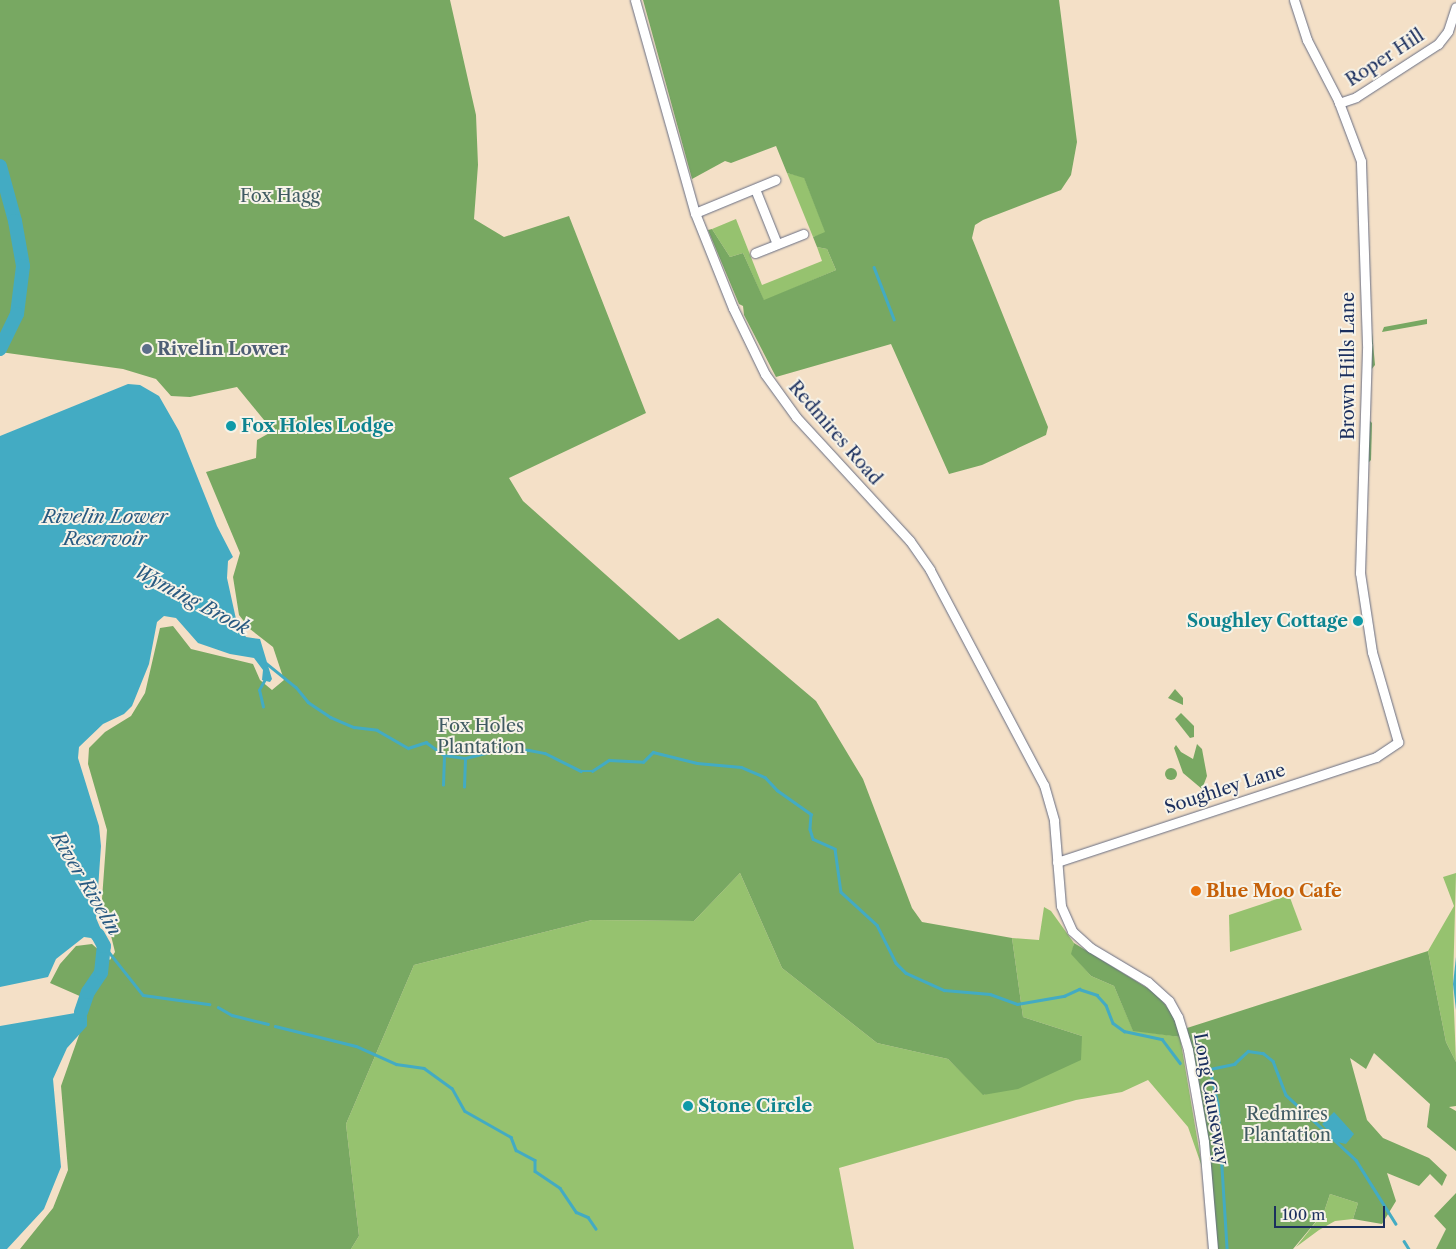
<!DOCTYPE html>
<html>
<head>
<meta charset="utf-8">
<style>
  body { margin:0 }
  #map { position:relative; width:1456px; height:1249px; overflow:hidden; background:#f4e0c7; font-family:"Libre Caslon Text",serif }
  div>[style] { position:absolute }
  .green>* { inset:0; background:#96c26f }
  .forest>* { inset:0; background:#78a862 }
  .round { border-radius:50% }
  .water>* { inset:0; background:#43abc3 }
  .stream>* { height:2.5px; margin:-1.25px; padding:0 1.25px; transform-origin:1.25px; border-radius:1.25px; background:#43abc3 }
  .river>* { height:14px; margin:-7px; padding:0 7px; transform-origin:7px; border-radius:7px; background:#43abc3 }
  .roads { filter:drop-shadow(0 0 1px #676d83) drop-shadow(0 0 1px #676d83) }
  .minor>* { height:9px; margin:-4.5px; padding:0 4.5px; transform-origin:4.5px; border-radius:4.5px; background:#fff }
  .dots>* { width:14px; height:14px; translate:-50% -50%; box-sizing:border-box; border:2px solid #f7f3e8; border-radius:50% }
  span { translate:-50% -50%; white-space:nowrap; text-align:center; line-height:1.15; -webkit-text-stroke:4px #f7f3e8; paint-order:stroke }
  .street-label { font-size:18px; color:#1b2f5e }
  .park-label { font-size:18px; color:#405b63 }
  .service-label { font-size:18px; color:#4e5e75; font-weight:700 }
  .left { translate:0 -50%; text-align:left }
  .culture-label { font-size:18px; color:#0d838f; font-weight:700 }
  .right { translate:-100% -50%; text-align:right }
  .food-label { font-size:18px; color:#c56008; font-weight:700 }
  .water-label { font-size:19px; color:#295a81; font-style:italic }
  .scale { position:absolute; left:1274px; top:1206px; width:111px; height:22px; box-sizing:border-box; border:2px solid #1b2f5e; border-top:0; padding-left:6px; font-size:15px; line-height:18px; white-space:nowrap; color:#1b2f5e; -webkit-text-stroke:4px #f7f3e8; paint-order:stroke }
</style>
</head>
<body>
<div id="map">
  <div class="green">
    <i style="clip-path:polygon(787px 173px,804px 177px,826px 233px,813px 237px)"></i>
    <i style="clip-path:polygon(736px 219px,762px 285px,822px 261px,817px 247px,827px 249px,836px 270px,764px 301px,743px 253px,730px 257px,712px 229px)"></i>
    <i style="clip-path:polygon(740px 873px,782px 968px,877px 1043px,948px 1059px,984px 1095px,1082px 1036px,1023px 1017px,1012px 938px,1039px 940px,1044px 907px,1051px 911px,1074px 943px,1072px 954px,1091px 976px,1114px 986px,1133px 1030px,1180px 1037px,1202px 1167px,1188px 1127px,1148px 1080px,1122px 1092px,1076px 1100px,839px 1168px,854px 1249px,351px 1249px,359px 1236px,346px 1124px,414px 965px,592px 920px,694px 921px)"></i>
    <i style="clip-path:polygon(1456px 873px,1453px 984px,1456px 1062px,1446px 1042px,1428px 951px,1454px 906px,1443px 877px)"></i>
    <i style="clip-path:polygon(1289px 895px,1302px 930px,1230px 952px,1229px 915px)"></i>
    <i style="clip-path:polygon(1330px 1194px,1358px 1203px,1353px 1219px,1335px 1221px,1319px 1230px,1296px 1247px,1324px 1212px)"></i>
  </div>
  <div class="forest">
    <i style="clip-path:polygon(0 0,450px 0,476px 115px,478px 165px,474px 219px,504px 237px,569px 216px,646px 413px,509px 478px,523px 501px,679px 640px,718px 618px,816px 701px,863px 779px,912px 908px,922px 922px,1012px 938px,1023px 1017px,1082px 1036px,1081px 1060px,1018px 1089px,983px 1095px,948px 1059px,877px 1043px,782px 968px,740px 873px,694px 921px,592px 920px,414px 965px,346px 1124px,359px 1236px,351px 1249px,20px 1249px,53px 1208px,68px 1170px,61px 1086px,91px 1001px,50px 983px,60px 964px,76px 946px,92px 944px,110px 960px,115px 952px,102px 899px,107px 830px,88px 764px,89px 748px,105px 732px,131px 716px,145px 693px,160px 628px,173px 626px,191px 649px,253px 664px,260px 680px,272px 690px,284px 680px,273px 647px,250px 629px,239px 615px,233px 577px,240px 553px,206px 472px,256px 458px,257px 440px,273px 431px,237px 387px,190px 397px,171px 396px,156px 379px,123px 369px,0 352px)"></i>
    <i style="clip-path:polygon(643px 0,1059px 0,1077px 142px,1071px 175px,1061px 190px,983px 220px,975px 225px,972px 238px,1048px 427px,1046px 435px,982px 465px,949px 474px,891px 344px,776px 377px,744px 315px,743px 306px,739px 304px,708px 230px,712px 229px,730px 257px,743px 253px,764px 300px,836px 270px,827px 249px,817px 247px,813px 237px,825px 232px,804px 178px,787px 173px,776px 146px,731px 163px,725px 161px,692px 179px)"></i>
    <i style="clip-path:polygon(1427px 319px,1427px 324px,1382px 332px,1384px 327px)"></i>
    <i style="clip-path:polygon(1372px 333px,1375px 365px,1371px 370px,1370px 366px)"></i>
    <i style="clip-path:polygon(1368px 419px,1372px 423px,1371px 460px,1367px 464px)"></i>
    <i style="clip-path:polygon(1175px 689px,1183px 698px,1183px 705px,1168px 698px)"></i>
    <i style="clip-path:polygon(1181px 713px,1194px 726px,1194px 737px,1190px 738px,1175px 719px)"></i>
    <i style="clip-path:polygon(1197px 744px,1202px 749px,1207px 776px,1202px 789px,1183px 773px,1174px 748px,1176px 745px,1181px 752px,1193px 759px)"></i>
    <i class="round" style="left:1165px;top:768px;width:12px;height:12px"></i>
    <i style="clip-path:polygon(1074px 943px,1157px 994px,1173px 1015px,1180px 1037px,1133px 1031px,1114px 986px,1091px 976px,1071px 954px)"></i>
    <i style="clip-path:polygon(1428px 951px,1446px 1042px,1456px 1062px,1456px 1106px,1449px 1107px,1456px 1111px,1456px 1151px,1427px 1127px,1430px 1104px,1374px 1053px,1366px 1069px,1350px 1058px,1367px 1120px,1383px 1138px,1429px 1158px,1447px 1175px,1442px 1186px,1430px 1174px,1419px 1186px,1387px 1173px,1396px 1201px,1382px 1224px,1353px 1219px,1358px 1203px,1330px 1194px,1324px 1212px,1293px 1249px,1218px 1249px,1205px 1121px,1187px 1028px)"></i>
    <i style="clip-path:polygon(1456px 1193px,1456px 1249px,1436px 1249px,1446px 1229px,1434px 1216px)"></i>
  </div>
  <div class="water">
    <i style="clip-path:polygon(128px 384px,140px 385px,159px 396px,179px 431px,217px 526px,233px 557px,228px 561px,227px 578px,236px 619px,246px 637px,260px 639px,272px 679px,270px 682px,262px 680px,263px 670px,254px 658px,230px 654px,198px 643px,176px 618px,164px 616px,157px 622px,149px 664px,132px 706px,124px 714px,103px 724px,79px 747px,78px 758px,99px 826px,101px 846px,96px 918px,108px 946px,104px 951px,91px 938px,84px 937px,56px 959px,48px 977px,0 987px,0 436px)"></i>
    <i style="clip-path:polygon(1456px 957px,1456px 1010px,1453px 984px)"></i>
    <i style="clip-path:polygon(81px 1012px,87px 1016px,87px 1026px,67px 1048px,53px 1079px,61px 1167px,44px 1209px,7px 1249px,0 1249px,0 1026px)"></i>
    <i style="clip-path:polygon(1334px 1112px,1354px 1134px,1346px 1144px,1337px 1142px,1322px 1124px)"></i>
  </div>
  <div class="stream">
    <i style="left:874px;top:267px;width:56px;rotate:69deg"></i>
    <i style="left:266px;top:663px;width:38px;rotate:39deg"></i>
    <i style="left:296px;top:687px;width:19px;rotate:51deg"></i>
    <i style="left:308px;top:702px;width:27px;rotate:34deg"></i>
    <i style="left:330px;top:717px;width:26px;rotate:23deg"></i>
    <i style="left:354px;top:727px;width:23px;rotate:7deg"></i>
    <i style="left:377px;top:730px;width:36px;rotate:30deg"></i>
    <i style="left:408px;top:748px;width:19px;rotate:-18deg"></i>
    <i style="left:426px;top:742px;width:22px;rotate:36deg"></i>
    <i style="left:444px;top:755px;width:21px;rotate:8deg"></i>
    <i style="left:465px;top:758px;width:42px;rotate:-13.7deg"></i>
    <i style="left:506px;top:748px;width:23px;rotate:5deg"></i>
    <i style="left:529px;top:750px;width:16px;rotate:11deg"></i>
    <i style="left:545px;top:753px;width:40px;rotate:26.6deg"></i>
    <i style="left:581px;top:771px;width:11px"></i>
    <i style="left:592px;top:771px;width:20px;rotate:-33deg"></i>
    <i style="left:609px;top:760px;width:34px;rotate:3deg"></i>
    <i style="left:643px;top:762px;width:14px;rotate:-45deg"></i>
    <i style="left:653px;top:752px;width:45px;rotate:14deg"></i>
    <i style="left:697px;top:763px;width:44px;rotate:5.2deg"></i>
    <i style="left:741px;top:767px;width:26px;rotate:23deg"></i>
    <i style="left:765px;top:777px;width:18px;rotate:47deg"></i>
    <i style="left:777px;top:790px;width:42px;rotate:35.2deg"></i>
    <i style="left:811px;top:814px;width:15px;rotate:94deg"></i>
    <i style="left:810px;top:829px;width:10px;rotate:73deg"></i>
    <i style="left:813px;top:839px;width:24px;rotate:24deg"></i>
    <i style="left:835px;top:849px;width:43px;rotate:82.1deg"></i>
    <i style="left:841px;top:892px;width:49px;rotate:42.5deg"></i>
    <i style="left:877px;top:925px;width:42px;rotate:63.4deg"></i>
    <i style="left:896px;top:963px;width:14px;rotate:45deg"></i>
    <i style="left:906px;top:973px;width:42px;rotate:24.1deg"></i>
    <i style="left:944px;top:990px;width:46px;rotate:5deg"></i>
    <i style="left:990px;top:994px;width:29px;rotate:20deg"></i>
    <i style="left:1017px;top:1004px;width:48px;rotate:-9.7deg"></i>
    <i style="left:1064px;top:996px;width:17px;rotate:-25deg"></i>
    <i style="left:1079px;top:989px;width:19px;rotate:18deg"></i>
    <i style="left:1097px;top:995px;width:13px;rotate:48deg"></i>
    <i style="left:1106px;top:1005px;width:19px;rotate:69deg"></i>
    <i style="left:1113px;top:1023px;width:14px;rotate:36deg"></i>
    <i style="left:1124px;top:1031px;width:39px;rotate:12deg"></i>
    <i style="left:1162px;top:1039px;width:30px;rotate:53deg"></i>
    <i style="left:263px;top:707px;width:17px;rotate:-103deg"></i>
    <i style="left:259px;top:690px;width:13px;rotate:-61deg"></i>
    <i style="left:443px;top:785px;width:30px;rotate:-88deg"></i>
    <i style="left:464px;top:787px;width:28px;rotate:-88deg"></i>
    <i style="left:105px;top:947px;width:61px;rotate:51.6deg"></i>
    <i style="left:143px;top:995px;width:67px;rotate:7.8deg"></i>
    <i style="left:218px;top:1007px;width:16px;rotate:30deg"></i>
    <i style="left:232px;top:1015px;width:37px;rotate:14deg"></i>
    <i style="left:275px;top:1026px;width:83px;rotate:13.9deg"></i>
    <i style="left:356px;top:1046px;width:44px;rotate:24.2deg"></i>
    <i style="left:396px;top:1064px;width:28px;rotate:8deg"></i>
    <i style="left:424px;top:1068px;width:34px;rotate:36deg"></i>
    <i style="left:452px;top:1088px;width:26px;rotate:61deg"></i>
    <i style="left:465px;top:1111px;width:53px;rotate:29.5deg"></i>
    <i style="left:511px;top:1137px;width:14px;rotate:69deg"></i>
    <i style="left:516px;top:1150px;width:21px;rotate:28deg"></i>
    <i style="left:535px;top:1160px;width:11px;rotate:90deg"></i>
    <i style="left:535px;top:1171px;width:30px;rotate:34deg"></i>
    <i style="left:560px;top:1188px;width:29px;rotate:56deg"></i>
    <i style="left:576px;top:1212px;width:13px;rotate:23deg"></i>
    <i style="left:588px;top:1217px;width:14px;rotate:56deg"></i>
    <i style="left:1202px;top:1063px;width:10px;rotate:37deg"></i>
    <i style="left:1210px;top:1069px;width:25px;rotate:-12deg"></i>
    <i style="left:1234px;top:1064px;width:19px;rotate:-43deg"></i>
    <i style="left:1248px;top:1051px;width:15px;rotate:8deg"></i>
    <i style="left:1263px;top:1053px;width:13px;rotate:39deg"></i>
    <i style="left:1273px;top:1061px;width:36px;rotate:69deg"></i>
    <i style="left:1286px;top:1095px;width:96px;rotate:42.9deg"></i>
    <i style="left:1356px;top:1160px;width:75px;rotate:58deg"></i>
    <i style="left:1210px;top:1069px;width:36px;rotate:77deg"></i>
    <i style="left:1218px;top:1104px;width:145px;rotate:86.4deg"></i>
    <i style="left:1404px;top:1241px;width:9px;rotate:58deg"></i>
  </div>
  <div class="river">
    <i style="left:0;top:166px;width:57px;rotate:74.7deg"></i>
    <i style="left:15px;top:221px;width:46px;rotate:79.9deg"></i>
    <i style="left:23px;top:266px;width:48px;rotate:97.1deg"></i>
    <i style="left:17px;top:314px;width:39px;rotate:116deg"></i>
    <i style="left:81px;top:1012px;width:21px;rotate:-71deg"></i>
    <i style="left:88px;top:992px;width:23px;rotate:-56deg"></i>
    <i style="left:101px;top:973px;width:27px;rotate:-84deg"></i>
    <i style="left:104px;top:946px;width:13px;rotate:-119deg"></i>
  </div>
  <div class="roads">
    <div class="minor">
      <i style="left:635px;top:0;width:221px;rotate:74.3deg"></i>
      <i style="left:695px;top:213px;width:102px;rotate:68.2deg"></i>
      <i style="left:733px;top:308px;width:73px;rotate:64.1deg"></i>
      <i style="left:765px;top:374px;width:53px;rotate:54.2deg"></i>
      <i style="left:796px;top:417px;width:168px;rotate:47.4deg"></i>
      <i style="left:910px;top:541px;width:35px;rotate:55deg"></i>
      <i style="left:930px;top:570px;width:243px;rotate:62.1deg"></i>
      <i style="left:1044px;top:785px;width:37px;rotate:74deg"></i>
      <i style="left:1054px;top:821px;width:85px;rotate:85.3deg"></i>
      <i style="left:1061px;top:906px;width:27px;rotate:66deg"></i>
      <i style="left:1072px;top:931px;width:25px;rotate:42deg"></i>
      <i style="left:1091px;top:948px;width:66px;rotate:30.8deg"></i>
      <i style="left:1148px;top:982px;width:28px;rotate:42deg"></i>
      <i style="left:1169px;top:1001px;width:18px;rotate:61deg"></i>
      <i style="left:1178px;top:1017px;width:34px;rotate:73deg"></i>
      <i style="left:1188px;top:1050px;width:93px;rotate:80.1deg"></i>
      <i style="left:1204px;top:1142px;width:107px;rotate:85.2deg"></i>
      <i style="left:1339px;top:103px;width:18px;rotate:-19deg"></i>
      <i style="left:1356px;top:97px;width:98px;rotate:-32.9deg"></i>
      <i style="left:1438px;top:44px;width:16px;rotate:-52deg"></i>
      <i style="left:1448px;top:31px;width:25px;rotate:-72deg"></i>
      <i style="left:755px;top:189px;width:59px;rotate:68.2deg"></i>
      <i style="left:695px;top:213px;width:87px;rotate:-22.4deg"></i>
      <i style="left:755px;top:253px;width:52px;rotate:-21.6deg"></i>
      <i style="left:1057px;top:862px;width:336px;rotate:-18.2deg"></i>
      <i style="left:1376px;top:757px;width:27px;rotate:-34deg"></i>
      <i style="left:1398px;top:742px;width:94px;rotate:-106.1deg"></i>
      <i style="left:1372px;top:652px;width:80px;rotate:-98.6deg"></i>
      <i style="left:1360px;top:573px;width:229px;rotate:-88.2deg"></i>
      <i style="left:1367px;top:344px;width:183px;rotate:-91.9deg"></i>
      <i style="left:1361px;top:161px;width:65px;rotate:-110.7deg"></i>
      <i style="left:1338px;top:100px;width:68px;rotate:-117.3deg"></i>
      <i style="left:1307px;top:40px;width:42px;rotate:-108deg"></i>
    </div>
  </div>
  <div class="dots">
    <i style="left:147px;top:349px;background:#5c6f8a"></i>
    <i style="left:231px;top:426px;background:#0f9aa8"></i>
    <i style="left:1358px;top:621px;background:#0f9aa8"></i>
    <i style="left:1196px;top:891px;background:#e8710a"></i>
    <i style="left:688px;top:1106px;background:#0f9aa8"></i>
  </div>
  <div class="street-label">
    <span style="left:1385px;top:58px;rotate:-33deg">Roper Hill</span>
    <span style="left:1348px;top:366px;rotate:-90deg">Brown Hills Lane</span>
    <span style="left:835px;top:433px;rotate:49deg">Redmires Road</span>
    <span style="left:1225px;top:789px;rotate:-18deg">Soughley Lane</span>
    <span style="left:1211px;top:1099px;rotate:80deg">Long Causeway</span>
  </div>
  <div class="park-label">
    <span style="left:280px;top:196px">Fox Hagg</span>
    <span style="left:481px;top:737px">Fox Holes<br>Plantation</span>
    <span style="left:1287px;top:1125px">Redmires<br>Plantation</span>
  </div>
  <div class="service-label">
    <span class="left" style="left:157px;top:349px">Rivelin Lower</span>
  </div>
  <div class="culture-label">
    <span class="left" style="left:241px;top:426px">Fox Holes Lodge</span>
    <span class="right" style="left:1348px;top:621px">Soughley Cottage</span>
    <span class="left" style="left:698px;top:1106px">Stone Circle</span>
  </div>
  <div class="food-label">
    <span class="left" style="left:1206px;top:891px">Blue Moo Cafe</span>
  </div>
  <div class="water-label">
    <span style="left:105px;top:528px">Rivelin Lower<br>Reservoir</span>
    <span style="left:192px;top:600px;rotate:28deg">Wyming Brook</span>
    <span style="left:86px;top:884px;rotate:59deg">River Rivelin</span>
  </div>
  <div class="scale">100 m</div>
</div>
</body>
</html>
